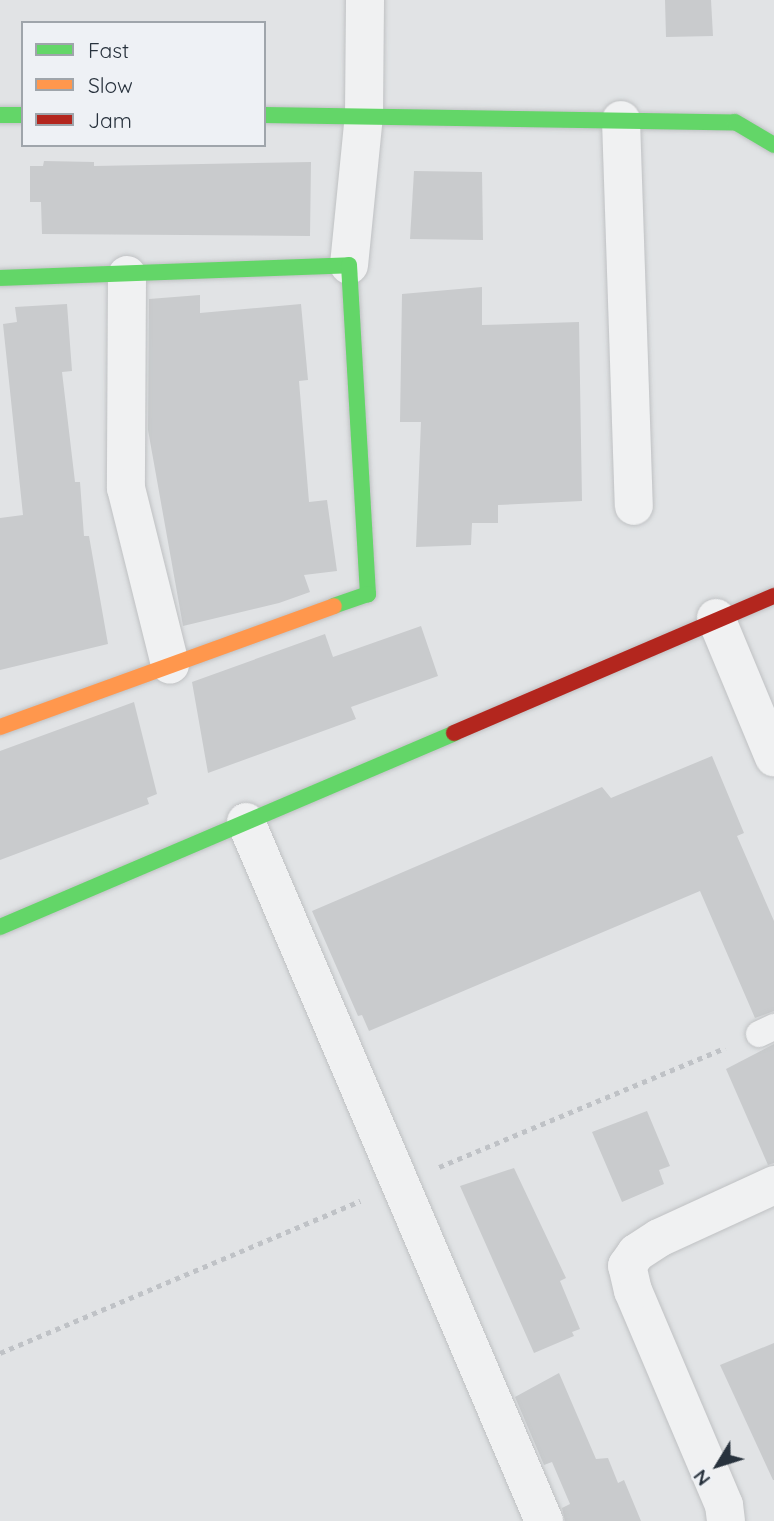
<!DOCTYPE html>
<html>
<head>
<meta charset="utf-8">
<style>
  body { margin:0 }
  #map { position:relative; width:774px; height:1521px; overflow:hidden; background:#e1e3e5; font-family:Quicksand,sans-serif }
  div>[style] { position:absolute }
  .building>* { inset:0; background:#c9cbcd }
  .path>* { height:4.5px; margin-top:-2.25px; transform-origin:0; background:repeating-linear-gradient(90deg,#bfc2c6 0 5px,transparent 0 10px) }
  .roads { filter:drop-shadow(0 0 2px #bfc1c3) drop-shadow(0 0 2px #bfc1c3) }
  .lane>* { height:26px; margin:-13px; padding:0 13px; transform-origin:13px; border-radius:13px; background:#f0f1f2 }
  .street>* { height:38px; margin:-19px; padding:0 19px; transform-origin:19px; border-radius:19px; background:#f0f1f2 }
  .fast>* { height:16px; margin:-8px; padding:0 8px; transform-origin:8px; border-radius:8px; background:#63d668 }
  .slow>* { height:16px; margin:-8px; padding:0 8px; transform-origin:8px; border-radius:8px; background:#ff974d }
  .jam>* { height:16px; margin:-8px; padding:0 8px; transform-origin:8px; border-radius:8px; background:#b3261e }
  span { translate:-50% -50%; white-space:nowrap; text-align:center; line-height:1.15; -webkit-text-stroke:7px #eef1f5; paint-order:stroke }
  .legend { position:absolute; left:21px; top:21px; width:245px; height:126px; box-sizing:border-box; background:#eef1f5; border:2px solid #9fa5ab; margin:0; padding:9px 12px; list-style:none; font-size:21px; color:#28323d }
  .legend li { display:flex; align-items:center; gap:14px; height:35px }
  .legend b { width:35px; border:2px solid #9fa5ab }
  .north { position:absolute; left:683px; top:1430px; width:70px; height:70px; -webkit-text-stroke:5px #eef1f5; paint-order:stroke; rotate:232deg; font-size:19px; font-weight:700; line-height:28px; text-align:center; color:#28323d }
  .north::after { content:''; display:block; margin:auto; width:24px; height:32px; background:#28323d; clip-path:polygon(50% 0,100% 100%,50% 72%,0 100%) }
</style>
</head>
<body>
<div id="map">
  <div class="building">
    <i style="clip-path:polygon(665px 0,711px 0,713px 36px,666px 37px)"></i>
    <i style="clip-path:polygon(44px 161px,94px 162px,94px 166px,311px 162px,310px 236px,42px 234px,41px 202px,30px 202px,30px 166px,43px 166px)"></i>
    <i style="clip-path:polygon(414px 171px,482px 172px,483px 240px,410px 239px)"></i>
    <i style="clip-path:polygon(482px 287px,482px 325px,579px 322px,582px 501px,498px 505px,498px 523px,472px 523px,471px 545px,416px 547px,421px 422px,400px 422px,402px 294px)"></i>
    <i style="clip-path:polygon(200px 295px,200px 313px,301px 304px,308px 380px,299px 381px,309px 502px,327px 500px,337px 571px,304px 575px,310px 592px,279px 603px,183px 626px,148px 430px,149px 299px)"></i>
    <i style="clip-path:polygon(67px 304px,72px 371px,62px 372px,75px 482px,80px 482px,84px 536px,89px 536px,108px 644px,0 670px,0 518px,23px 515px,3px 324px,17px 322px,15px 307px)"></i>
    <i style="clip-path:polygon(421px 626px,438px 676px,351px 707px,356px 719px,208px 773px,192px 682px,325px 634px,333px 657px)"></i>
    <i style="clip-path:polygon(134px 702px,157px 794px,147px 798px,149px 804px,0 860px,0 751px)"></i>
    <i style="clip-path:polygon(712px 756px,744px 833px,737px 836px,774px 921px,774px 1011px,755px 1018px,700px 891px,369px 1031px,362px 1015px,358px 1016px,312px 911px,602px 787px,611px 798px)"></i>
    <i style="clip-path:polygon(774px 1044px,774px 1163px,768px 1165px,726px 1069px)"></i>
    <i style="clip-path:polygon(647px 1111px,670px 1166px,659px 1170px,664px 1184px,622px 1202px,592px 1132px)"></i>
    <i style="clip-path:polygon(514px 1168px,566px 1278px,560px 1281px,580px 1329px,572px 1332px,574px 1336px,534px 1353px,460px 1186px)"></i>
    <i style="clip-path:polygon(774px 1343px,774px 1480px,773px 1480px,720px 1365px)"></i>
    <i style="clip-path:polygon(559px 1373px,596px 1459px,608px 1458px,618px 1483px,624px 1480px,641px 1521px,565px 1521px,562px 1508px,570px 1504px,552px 1462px,544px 1465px,515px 1397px)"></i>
  </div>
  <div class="path">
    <i style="left:439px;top:1167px;width:310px;rotate:-22.6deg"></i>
    <i style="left:0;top:1353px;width:391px;rotate:-22.9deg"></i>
  </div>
  <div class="roads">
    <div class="lane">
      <i style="left:759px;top:1034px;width:17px;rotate:-25deg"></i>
    </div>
    <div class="street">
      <i style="left:621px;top:120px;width:386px;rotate:88.1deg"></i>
      <i style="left:349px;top:265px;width:151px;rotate:-84.3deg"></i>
      <i style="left:364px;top:115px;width:115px;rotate:-89.5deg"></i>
      <i style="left:127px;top:275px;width:213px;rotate:90.3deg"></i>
      <i style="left:126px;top:488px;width:182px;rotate:76deg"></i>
      <i style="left:716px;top:618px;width:151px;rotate:67.4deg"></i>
      <i style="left:246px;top:822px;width:760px;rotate:66.91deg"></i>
      <i style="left:726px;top:1521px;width:16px;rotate:-97deg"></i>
      <i style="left:724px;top:1505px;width:233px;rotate:-113deg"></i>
      <i style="left:633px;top:1291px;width:26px;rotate:-103deg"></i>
      <i style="left:627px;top:1266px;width:16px;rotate:-55deg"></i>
      <i style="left:636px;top:1253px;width:27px;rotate:-33deg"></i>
      <i style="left:659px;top:1238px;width:127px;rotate:-24.7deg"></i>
    </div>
    <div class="fast">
      <i style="left:0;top:115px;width:23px"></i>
      <i style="left:264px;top:115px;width:471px;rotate:0.9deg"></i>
      <i style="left:735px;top:122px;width:45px;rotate:30.5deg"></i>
      <i style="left:0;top:278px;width:349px;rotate:-2.1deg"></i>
      <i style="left:349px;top:265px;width:330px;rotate:86.7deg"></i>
      <i style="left:368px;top:594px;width:36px;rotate:161deg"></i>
      <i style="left:0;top:927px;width:494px;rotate:-23.1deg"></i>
    </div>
    <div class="slow">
      <i style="left:0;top:727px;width:355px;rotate:-19.9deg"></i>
    </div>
    <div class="jam">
      <i style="left:454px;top:733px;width:348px;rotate:-23.2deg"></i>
    </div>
  </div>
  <ul class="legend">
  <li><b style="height:9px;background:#63d668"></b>Fast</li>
  <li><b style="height:9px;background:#ff974d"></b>Slow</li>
  <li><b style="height:9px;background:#b3261e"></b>Jam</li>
  </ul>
  <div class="north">N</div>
</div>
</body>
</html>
